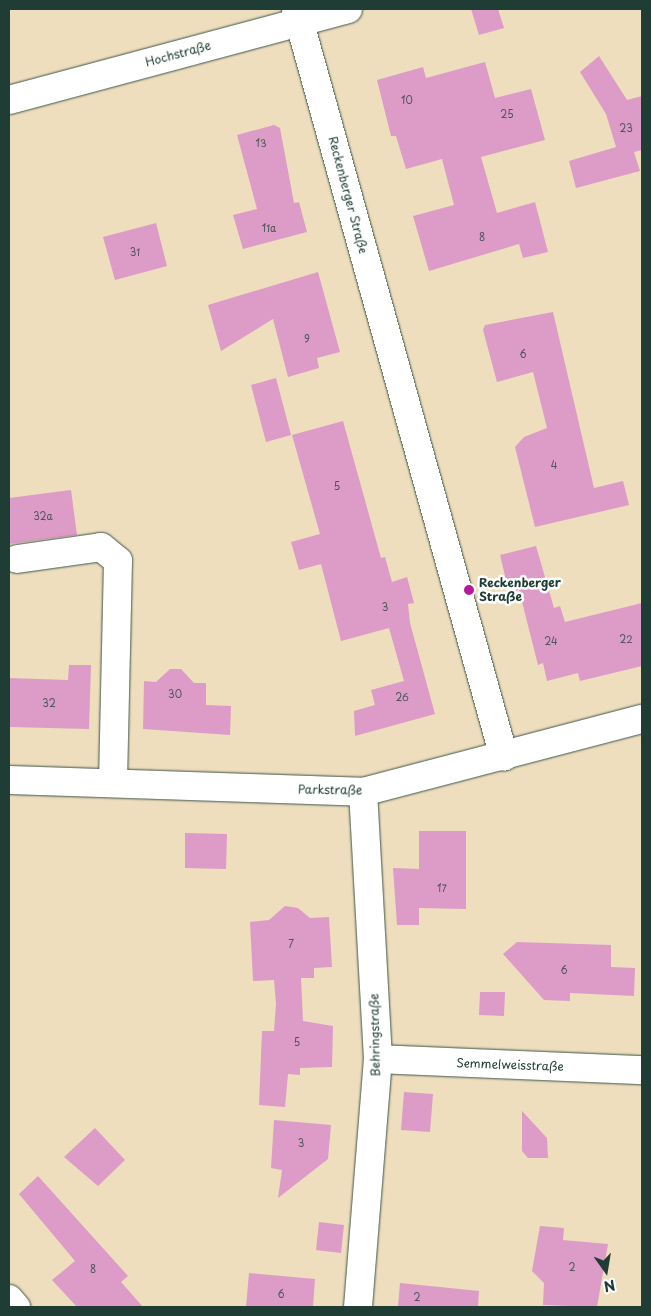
<!DOCTYPE html>
<html>
<head>
<meta charset="utf-8">
<style>
  body { margin:0 }
  #map { position:relative; width:651px; height:1316px; overflow:hidden; background:#eedebe; font-family:"Playpen Sans",sans-serif }
  div>[style] { position:absolute }
  .building>* { inset:0; background:#dd9bc8 }
  .roads { filter:drop-shadow(0 0 1px #3e5549) drop-shadow(0 0 1px #3e5549) }
  .minor>* { height:28px; margin:-14px; padding:0 14px; transform-origin:14px; border-radius:14px; background:#fff }
  .dots>* { width:14px; height:14px; translate:-50% -50%; box-sizing:border-box; border:2px solid #fff; border-radius:50% }
  span { translate:-50% -50%; white-space:nowrap; text-align:center; line-height:1.15; -webkit-text-stroke:5px #fff; paint-order:stroke }
  .number-label { font-size:10px; color:#4e5459 }
  .number-label span { -webkit-text-stroke-width:0 }
  .street-label { font-size:12px; color:#1f3d34 }
  .poi-label { font-size:12px; color:#1f3d34; font-weight:700 }
  .left { translate:0 -50%; text-align:left }
  .frame { position:absolute; inset:0; border:10px solid #1f3d34; pointer-events:none }
  .north { position:absolute; left:581px; top:1246px; width:50px; height:50px; -webkit-text-stroke:4px #fff; paint-order:stroke; rotate:167deg; font-size:14px; font-weight:700; line-height:20px; text-align:center; color:#1f3d34 }
  .north::after { content:''; display:block; margin:auto; width:18px; height:22px; background:#1f3d34; clip-path:polygon(50% 0,100% 100%,50% 72%,0 100%) }
</style>
</head>
<body>
<div id="map">
  <div class="building">
    <i style="clip-path:polygon(471px 9px,498px 9px,504px 28px,479px 35px)"></i>
    <i style="clip-path:polygon(599px 56px,627px 100px,642px 96px,642px 150px,634px 152px,640px 171px,576px 188px,569px 161px,616px 147px,606px 114px,580px 72px)"></i>
    <i style="clip-path:polygon(485px 62px,495px 98px,531px 89px,545px 140px,481px 157px,497px 213px,535px 202px,548px 252px,523px 258px,519px 244px,429px 271px,413px 216px,454px 205px,442px 159px,406px 169px,396px 136px,391px 136px,377px 80px,423px 67px,426px 78px)"></i>
    <i style="clip-path:polygon(274px 125px,280px 128px,294px 203px,299px 202px,307px 232px,243px 249px,233px 215px,257px 209px,237px 135px)"></i>
    <i style="clip-path:polygon(156px 223px,167px 266px,115px 280px,103px 237px)"></i>
    <i style="clip-path:polygon(318px 272px,340px 352px,317px 358px,319px 368px,288px 377px,273px 319px,221px 351px,208px 305px)"></i>
    <i style="clip-path:polygon(553px 312px,594px 488px,623px 481px,629px 505px,535px 527px,515px 447px,524px 437px,547px 428px,533px 372px,497px 382px,483px 330px,485px 325px)"></i>
    <i style="clip-path:polygon(276px 378px,291px 435px,266px 442px,251px 385px)"></i>
    <i style="clip-path:polygon(343px 421px,381px 558px,385px 557px,392px 582px,407px 577px,414px 603px,408px 604px,410px 623px,435px 714px,355px 736px,354px 711px,375px 705px,371px 690px,404px 681px,389px 628px,341px 641px,321px 564px,299px 570px,291px 542px,320px 534px,292px 435px)"></i>
    <i style="clip-path:polygon(71px 490px,77px 535px,9px 544px,9px 498px)"></i>
    <i style="clip-path:polygon(536px 546px,554px 608px,560px 606px,565px 622px,642px 603px,642px 666px,580px 681px,578px 673px,547px 681px,543px 663px,538px 665px,519px 590px,509px 593px,500px 555px)"></i>
    <i style="clip-path:polygon(69px 665px,91px 665px,89px 729px,9px 727px,9px 678px,68px 680px)"></i>
    <i style="clip-path:polygon(170px 669px,181px 669px,194px 683px,206px 683px,206px 705px,231px 706px,230px 735px,143px 729px,144px 681px,156px 682px)"></i>
    <i style="clip-path:polygon(419px 831px,466px 831px,466px 909px,419px 908px,419px 925px,397px 925px,393px 868px,419px 869px)"></i>
    <i style="clip-path:polygon(185px 833px,227px 834px,226px 869px,185px 868px)"></i>
    <i style="clip-path:polygon(285px 906px,298px 908px,310px 918px,329px 917px,332px 967px,314px 968px,314px 978px,301px 978px,303px 1021px,333px 1026px,332px 1067px,300px 1068px,300px 1075px,288px 1074px,285px 1107px,259px 1105px,262px 1031px,274px 1031px,276px 1004px,274px 980px,253px 981px,250px 922px,269px 920px)"></i>
    <i style="clip-path:polygon(517px 942px,611px 945px,611px 967px,635px 968px,634px 996px,570px 993px,570px 1001px,544px 1000px,503px 954px)"></i>
    <i style="clip-path:polygon(480px 992px,505px 992px,504px 1016px,479px 1015px)"></i>
    <i style="clip-path:polygon(404px 1092px,433px 1094px,430px 1132px,401px 1130px)"></i>
    <i style="clip-path:polygon(522px 1111px,547px 1138px,548px 1158px,528px 1158px,522px 1151px)"></i>
    <i style="clip-path:polygon(274px 1120px,331px 1125px,328px 1159px,278px 1198px,282px 1170px,271px 1168px)"></i>
    <i style="clip-path:polygon(95px 1128px,125px 1160px,98px 1186px,64px 1157px)"></i>
    <i style="clip-path:polygon(38px 1176px,128px 1276px,121px 1282px,143px 1307px,77px 1307px,52px 1280px,75px 1261px,19px 1194px)"></i>
    <i style="clip-path:polygon(319px 1222px,344px 1225px,341px 1253px,316px 1250px)"></i>
    <i style="clip-path:polygon(540px 1226px,564px 1228px,563px 1240px,608px 1244px,597px 1307px,543px 1305px,544px 1283px,532px 1271px)"></i>
    <i style="clip-path:polygon(249px 1273px,315px 1279px,313px 1307px,246px 1307px)"></i>
    <i style="clip-path:polygon(400px 1283px,479px 1291px,478px 1307px,398px 1307px)"></i>
  </div>
  <div class="roads">
    <div class="minor">
      <i style="left:296px;top:9px;width:776px;rotate:74.46deg"></i>
      <i style="left:9px;top:100px;width:351px;rotate:-15deg"></i>
      <i style="left:17px;top:559px;width:85px;rotate:-8.1deg"></i>
      <i style="left:101px;top:547px;width:22px;rotate:39deg"></i>
      <i style="left:118px;top:561px;width:222px;rotate:91.3deg"></i>
      <i style="left:9px;top:780px;width:354px;rotate:1.9deg"></i>
      <i style="left:363px;top:792px;width:288px;rotate:-14.7deg"></i>
      <i style="left:378px;top:1059px;width:264px;rotate:2.4deg"></i>
      <i style="left:9px;top:1299px;width:11px;rotate:49deg"></i>
      <i style="left:358px;top:1307px;width:249px;rotate:-85.4deg"></i>
      <i style="left:378px;top:1059px;width:267px;rotate:-93.2deg"></i>
    </div>
  </div>
  <div class="dots">
    <i style="left:469px;top:590px;background:#b5179e"></i>
  </div>
  <div class="number-label">
    <span style="left:407px;top:100px">10</span>
    <span style="left:507px;top:114px">25</span>
    <span style="left:626px;top:128px">23</span>
    <span style="left:261px;top:143px">13</span>
    <span style="left:269px;top:228px">11a</span>
    <span style="left:482px;top:237px">8</span>
    <span style="left:135px;top:252px">31</span>
    <span style="left:307px;top:339px">9</span>
    <span style="left:523px;top:354px">6</span>
    <span style="left:554px;top:465px">4</span>
    <span style="left:337px;top:486px">5</span>
    <span style="left:43px;top:516px">32a</span>
    <span style="left:385px;top:607px">3</span>
    <span style="left:626px;top:639px">22</span>
    <span style="left:551px;top:641px">24</span>
    <span style="left:175px;top:694px">30</span>
    <span style="left:402px;top:697px">26</span>
    <span style="left:49px;top:703px">32</span>
    <span style="left:442px;top:888px">17</span>
    <span style="left:291px;top:944px">7</span>
    <span style="left:564px;top:970px">6</span>
    <span style="left:297px;top:1042px">5</span>
    <span style="left:301px;top:1143px">3</span>
    <span style="left:572px;top:1267px">2</span>
    <span style="left:93px;top:1269px">8</span>
    <span style="left:281px;top:1294px">6</span>
    <span style="left:417px;top:1297px">2</span>
  </div>
  <div class="street-label">
    <span style="left:178px;top:54px;rotate:-15deg">Hochstraße</span>
    <span style="left:348px;top:195px;rotate:75deg">Reckenberger Straße</span>
    <span style="left:330px;top:790px;rotate:1deg">Parkstraße</span>
    <span style="left:375px;top:1035px;rotate:-91deg">Behringstraße</span>
    <span style="left:510px;top:1065px;rotate:2deg">Semmelweisstraße</span>
  </div>
  <div class="poi-label">
    <span class="left" style="left:479px;top:590px">Reckenberger<br>Straße</span>
  </div>
  <div class="frame"></div>
  <div class="north">N</div>
</div>
</body>
</html>
